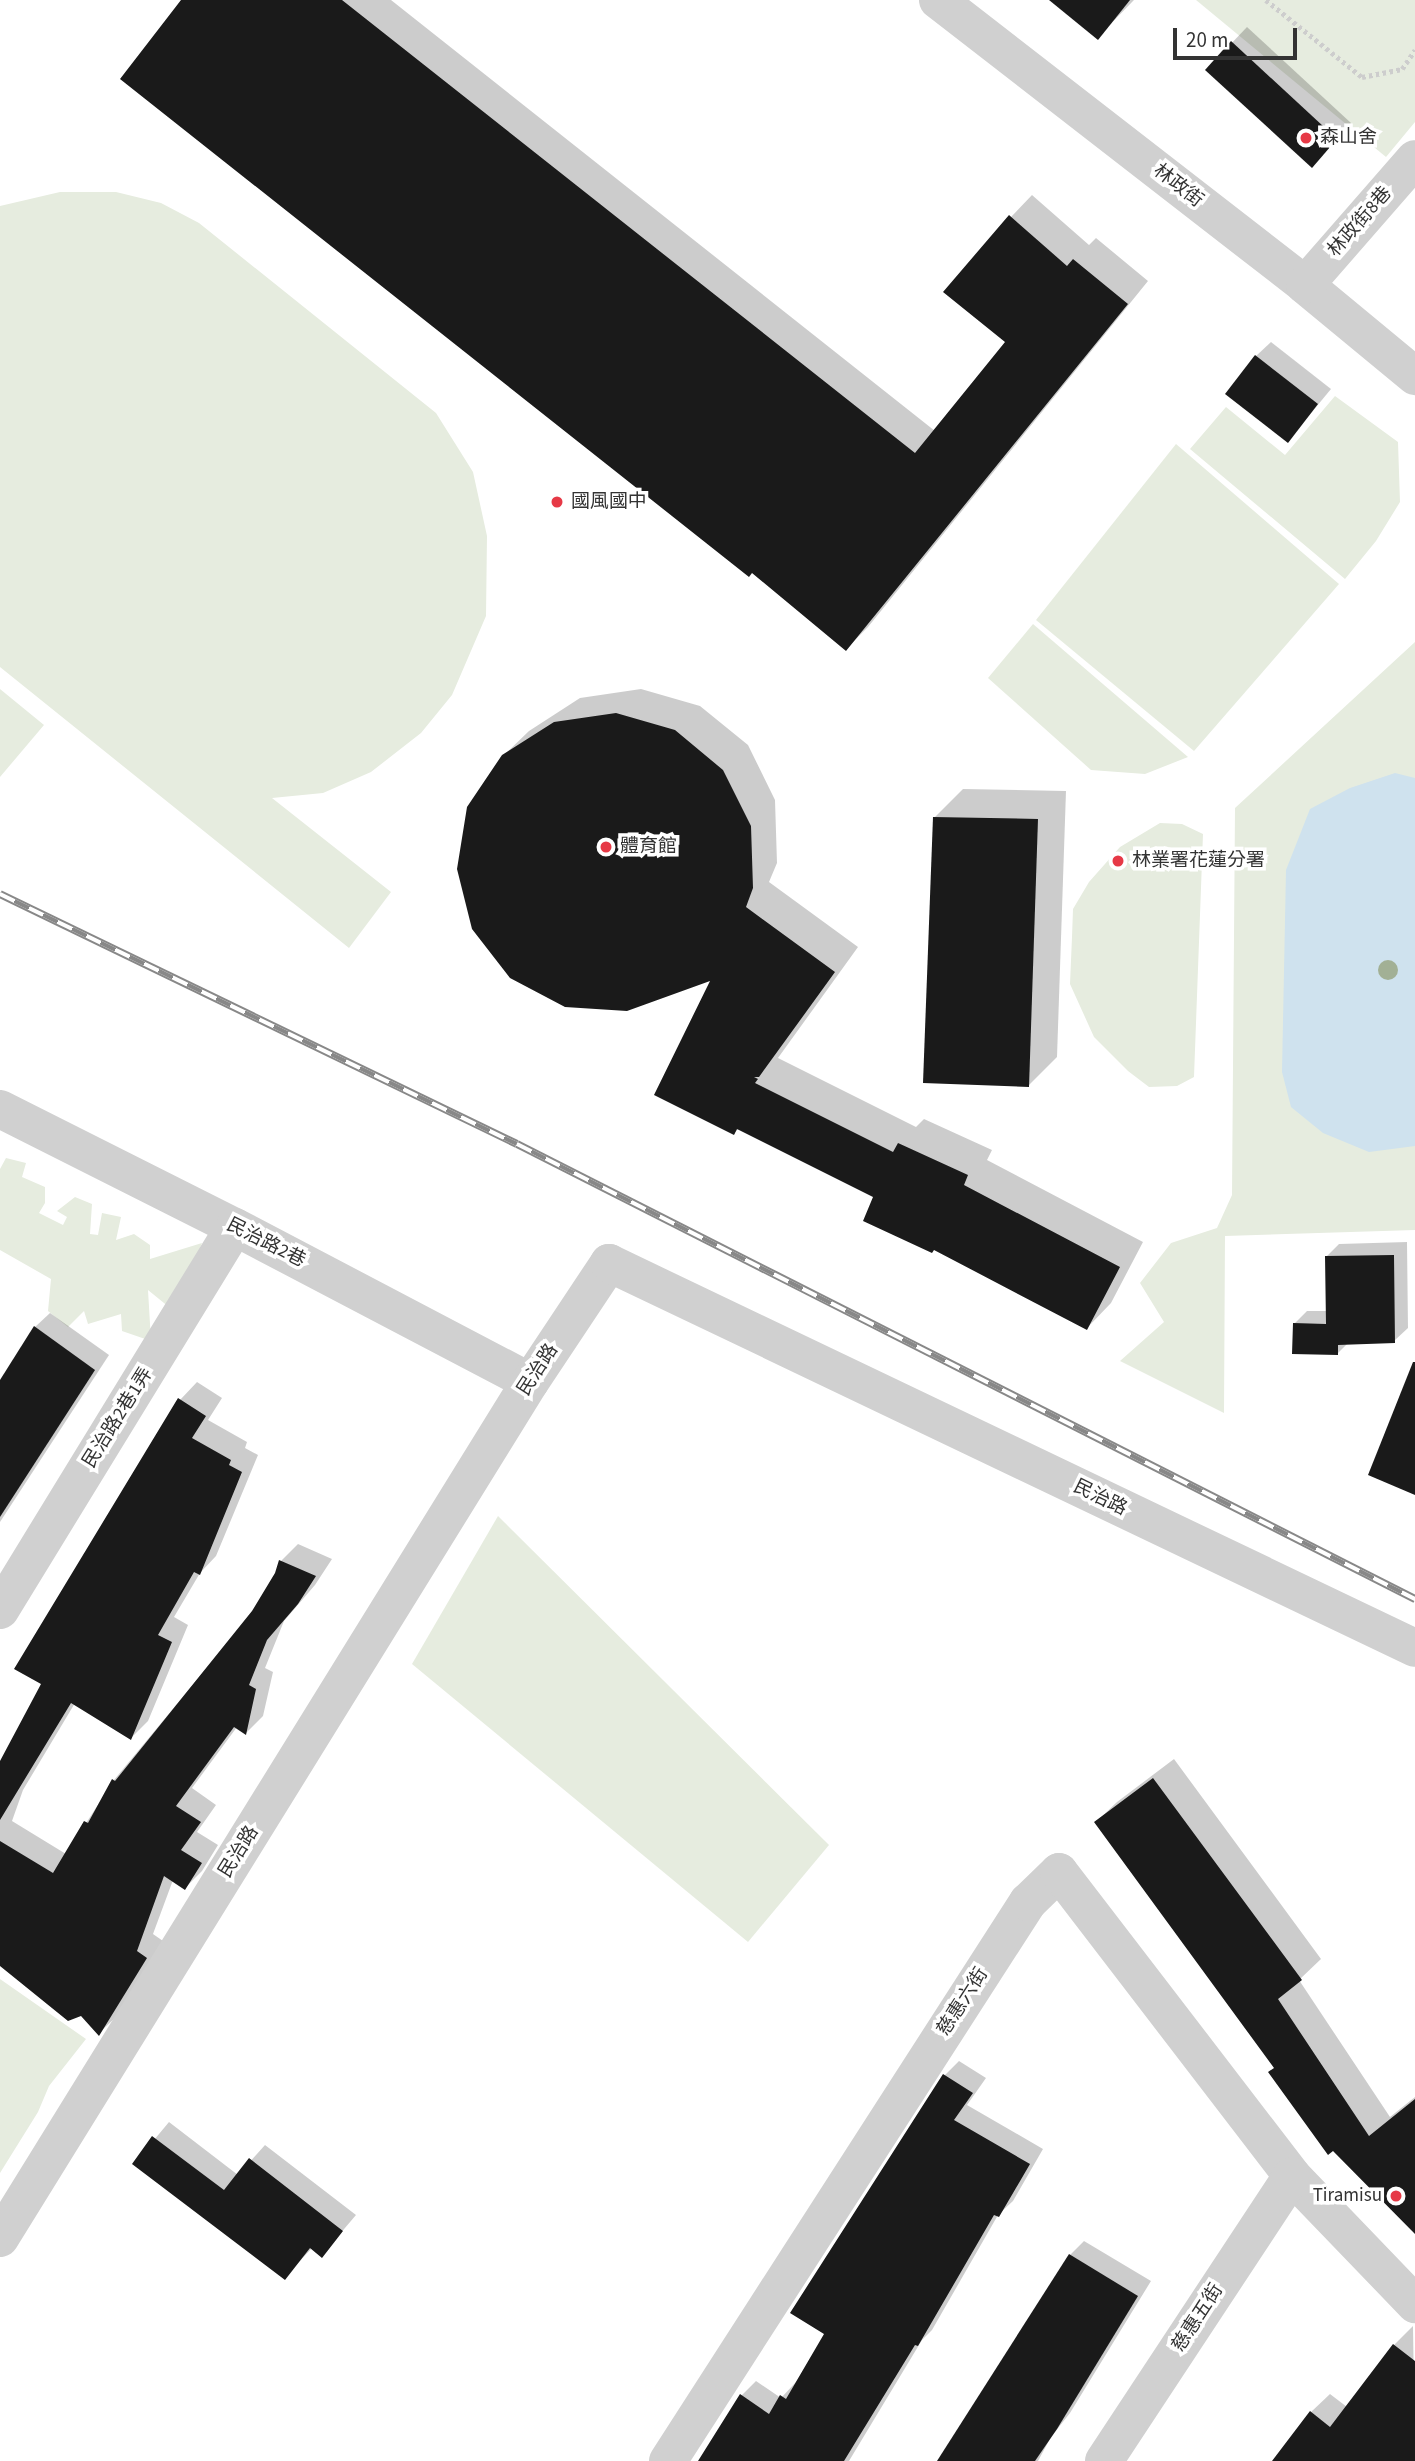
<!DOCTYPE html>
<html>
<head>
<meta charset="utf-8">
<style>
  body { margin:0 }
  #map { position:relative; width:1415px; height:2461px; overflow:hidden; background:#fff; font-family:"Source Sans 3","Noto Sans TC",sans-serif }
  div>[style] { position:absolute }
  .green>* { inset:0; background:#e6ecdf }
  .water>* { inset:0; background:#cfe2ee }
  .shadow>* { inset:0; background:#0003 }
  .building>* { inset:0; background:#1a1a1a }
  .path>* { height:4.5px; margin-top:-2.25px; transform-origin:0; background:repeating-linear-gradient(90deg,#cdcdcd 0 3.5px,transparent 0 7px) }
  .minor>* { height:38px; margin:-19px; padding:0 19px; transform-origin:19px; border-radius:19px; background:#d0d0d0 }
  .rail>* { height:8px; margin-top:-4px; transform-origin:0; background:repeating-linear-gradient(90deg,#fff 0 16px,#888 0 32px); box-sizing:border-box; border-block:2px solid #888 }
  .trees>* { width:20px; height:20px; margin:-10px; border-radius:50%; background:#a2b095 }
  .dots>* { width:19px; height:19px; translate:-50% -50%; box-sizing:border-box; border:4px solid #fff; border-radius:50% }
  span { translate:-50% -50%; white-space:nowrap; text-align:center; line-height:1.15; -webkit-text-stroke:7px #fff; paint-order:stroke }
  .poi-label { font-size:19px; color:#333 }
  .left { translate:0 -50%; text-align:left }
  .right { translate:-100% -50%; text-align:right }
  .street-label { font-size:19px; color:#333 }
  .scale { position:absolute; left:1173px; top:28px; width:124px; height:32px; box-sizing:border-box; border:4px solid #333; border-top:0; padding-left:9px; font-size:21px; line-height:24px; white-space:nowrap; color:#333; -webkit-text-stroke:5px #fff; paint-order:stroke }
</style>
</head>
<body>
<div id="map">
  <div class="green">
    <i style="clip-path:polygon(1196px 0,1415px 0,1415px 122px,1386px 157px)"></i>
    <i style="clip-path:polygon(60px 192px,116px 192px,161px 203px,199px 223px,436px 413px,473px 472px,487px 536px,486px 616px,452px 695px,421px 733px,371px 772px,323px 793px,272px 798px,391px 892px,349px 948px,0 667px,0 206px)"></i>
    <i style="clip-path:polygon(1335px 396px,1398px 442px,1400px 502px,1376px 541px,1345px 579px,1190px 449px,1226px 407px,1285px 455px)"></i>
    <i style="clip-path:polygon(1176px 444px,1339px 584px,1194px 751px,1036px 620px)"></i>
    <i style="clip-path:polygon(1033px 624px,1188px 757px,1145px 774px,1091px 770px,988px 678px)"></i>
    <i style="clip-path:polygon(1415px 642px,1415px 1230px,1225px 1236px,1224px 1413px,1120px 1361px,1164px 1322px,1140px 1283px,1171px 1243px,1217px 1228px,1232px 1195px,1235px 808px)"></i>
    <i style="clip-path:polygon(0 689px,44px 725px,0 777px)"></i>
    <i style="clip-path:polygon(1160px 823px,1182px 824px,1203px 834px,1194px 1077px,1177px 1086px,1149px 1087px,1128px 1071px,1094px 1037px,1070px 984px,1072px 937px,1073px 909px,1089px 882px,1120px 847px)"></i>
    <i style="clip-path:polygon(6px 1158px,26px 1163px,22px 1177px,45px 1187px,45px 1203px,39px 1213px,63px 1225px,67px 1217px,57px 1211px,75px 1197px,92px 1204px,90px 1234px,98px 1235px,102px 1213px,121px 1217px,116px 1240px,134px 1234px,150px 1245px,150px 1259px,202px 1243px,175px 1312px,148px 1290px,151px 1341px,122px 1331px,121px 1314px,88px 1324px,84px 1311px,68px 1327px,48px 1311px,51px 1279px,0 1250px,0 1169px)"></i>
    <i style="clip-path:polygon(498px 1516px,829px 1845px,748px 1942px,412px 1664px)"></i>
    <i style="clip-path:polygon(0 1979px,86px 2039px,49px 2086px,38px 2112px,0 2173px)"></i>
  </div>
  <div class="water">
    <i style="clip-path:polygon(1395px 773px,1415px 778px,1415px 1146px,1369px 1152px,1323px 1133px,1291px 1107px,1282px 1072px,1286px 870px,1310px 809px,1350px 788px)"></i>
  </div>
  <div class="shadow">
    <i style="clip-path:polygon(183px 0,391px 0,935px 431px,1007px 342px,1011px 217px,1032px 195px,1089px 245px,1096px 238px,1148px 281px,868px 627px,846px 649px)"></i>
    <i style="clip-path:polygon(1051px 0,1134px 0,1097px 38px)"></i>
    <i style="clip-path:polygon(1247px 27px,1351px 123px,1326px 151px,1207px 69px)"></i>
    <i style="clip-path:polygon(1271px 342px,1331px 389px,1288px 441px,1256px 356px)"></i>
    <i style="clip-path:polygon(641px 689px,700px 706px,748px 745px,775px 800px,777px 863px,769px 882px,858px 947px,778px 1058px,916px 1127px,924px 1119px,992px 1150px,987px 1160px,1143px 1242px,1111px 1303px,1087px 1328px,876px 1196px,739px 1128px,734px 1133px,714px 978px,503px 756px,529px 731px,580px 698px)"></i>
    <i style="clip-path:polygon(963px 789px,1066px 791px,1057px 1057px,1029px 1085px,934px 818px)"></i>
    <i style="clip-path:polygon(1407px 1242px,1408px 1328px,1394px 1341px,1348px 1343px,1337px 1354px,1294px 1324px,1307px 1311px,1327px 1311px,1326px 1257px,1339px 1244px)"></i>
    <i style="clip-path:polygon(50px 1313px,109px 1355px,0 1522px,0 1383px,35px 1327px)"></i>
    <i style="clip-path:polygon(197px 1382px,222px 1398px,208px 1420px,247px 1442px,245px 1448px,258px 1455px,216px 1556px,200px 1573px,174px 1617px,188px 1625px,148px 1721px,131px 1738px,75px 1703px,23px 1790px,12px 1821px,66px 1854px,114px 1780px,253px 1612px,277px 1574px,281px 1561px,298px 1544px,332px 1559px,315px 1585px,284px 1621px,265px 1668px,273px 1672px,263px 1716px,246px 1733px,237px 1727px,192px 1788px,216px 1805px,197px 1832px,218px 1845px,202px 1871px,185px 1888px,173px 1880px,153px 1934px,163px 1941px,116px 2017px,99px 2033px,81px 2014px,0 1964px,0 1765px,43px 1684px,180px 1400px)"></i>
    <i style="clip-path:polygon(1174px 1759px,1321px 1959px,1299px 1980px,1390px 2117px,1415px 2097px,1415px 2231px,1276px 2067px,1096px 1822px,1117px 1802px)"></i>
    <i style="clip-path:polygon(959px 2061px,986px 2078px,967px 2105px,1043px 2149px,1013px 2201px,998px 2215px,932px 2330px,922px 2340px,849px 2461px,700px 2461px,742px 2395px,756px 2381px,781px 2398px,796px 2382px,826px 2333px,945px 2075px)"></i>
    <i style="clip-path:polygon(169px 2122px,238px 2175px,265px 2145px,356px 2215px,322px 2255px,312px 2248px,284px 2278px,134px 2164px)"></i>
    <i style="clip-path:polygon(1084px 2241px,1151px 2281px,1070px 2413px,1051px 2437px,1038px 2461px,939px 2461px,1070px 2255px)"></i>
    <i style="clip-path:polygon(1413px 2326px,1415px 2461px,1275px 2461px,1311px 2412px,1330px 2394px,1347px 2407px,1394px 2345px)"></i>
  </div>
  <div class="building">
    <i style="clip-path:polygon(181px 0,342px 0,915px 453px,1005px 342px,943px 292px,1009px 215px,1067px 266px,1073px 259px,1128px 304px,846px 651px,752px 573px,749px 577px,120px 79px)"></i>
    <i style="clip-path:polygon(1049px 0,1130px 0,1098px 40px)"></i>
    <i style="clip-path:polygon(1231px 41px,1337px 139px,1312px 168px,1205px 70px)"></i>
    <i style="clip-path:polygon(1255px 355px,1318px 404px,1288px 443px,1225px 394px)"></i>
    <i style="clip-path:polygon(616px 713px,675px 730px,723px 770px,751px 826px,753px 888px,746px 907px,835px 972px,759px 1077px,754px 1077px,758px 1079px,755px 1083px,893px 1152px,898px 1143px,968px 1175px,964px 1185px,1120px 1267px,1087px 1330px,934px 1250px,932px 1253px,863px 1221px,873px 1197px,737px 1129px,734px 1135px,654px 1095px,710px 981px,627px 1011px,565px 1007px,510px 978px,472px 929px,457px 869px,467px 807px,502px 755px,554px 722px)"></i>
    <i style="clip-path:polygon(933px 817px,1038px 819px,1029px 1087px,923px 1083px)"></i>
    <i style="clip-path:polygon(1394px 1255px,1395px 1343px,1338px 1345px,1338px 1355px,1292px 1354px,1293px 1323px,1326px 1324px,1325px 1256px)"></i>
    <i style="clip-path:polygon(34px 1326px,95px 1370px,0 1517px,0 1380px)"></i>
    <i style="clip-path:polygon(1413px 1362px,1415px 1362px,1415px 1495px,1368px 1475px)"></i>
    <i style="clip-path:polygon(178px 1398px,206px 1416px,192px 1438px,231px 1460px,229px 1465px,242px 1472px,200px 1575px,194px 1572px,158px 1635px,172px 1642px,131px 1740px,71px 1703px,0 1820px,0 1761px,41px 1684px,14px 1669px)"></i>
    <i style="clip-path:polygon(279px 1560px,316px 1576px,298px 1604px,267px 1640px,249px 1685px,256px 1689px,246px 1735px,234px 1727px,176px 1806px,201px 1822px,181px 1850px,202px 1863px,185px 1890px,164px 1876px,137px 1951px,147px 1958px,99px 2036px,81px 2016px,68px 2021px,0 1966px,0 1841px,53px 1873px,84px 1821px,88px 1823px,112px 1779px,115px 1781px,252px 1611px,275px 1573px)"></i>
    <i style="clip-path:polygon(1153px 1778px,1302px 1980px,1278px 1999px,1369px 2136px,1415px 2099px,1415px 2234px,1333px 2151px,1328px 2155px,1268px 2072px,1274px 2068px,1094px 1822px)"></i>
    <i style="clip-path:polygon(943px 2074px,973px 2093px,954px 2120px,1030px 2164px,999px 2217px,994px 2215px,918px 2346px,915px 2345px,844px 2461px,698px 2461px,740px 2394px,769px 2414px,780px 2395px,786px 2399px,824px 2334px,790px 2313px)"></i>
    <i style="clip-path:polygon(152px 2136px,224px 2190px,249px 2158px,343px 2231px,322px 2258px,310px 2248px,285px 2280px,132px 2164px)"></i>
    <i style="clip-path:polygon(1069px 2254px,1138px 2296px,1057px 2429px,1035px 2461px,937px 2461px)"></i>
    <i style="clip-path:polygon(1393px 2344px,1415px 2361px,1415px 2461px,1272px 2461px,1310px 2411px,1330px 2427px)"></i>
  </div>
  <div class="path">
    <i style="left:1266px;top:0;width:123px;rotate:38.7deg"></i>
    <i style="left:1362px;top:77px;width:41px;rotate:-11.3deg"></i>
    <i style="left:1402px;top:69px;width:23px;rotate:-56deg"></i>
  </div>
  <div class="minor">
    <i style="left:938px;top:0;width:465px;rotate:37.8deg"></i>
    <i style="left:1305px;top:285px;width:143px;rotate:39.6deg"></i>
    <i style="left:1305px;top:285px;width:167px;rotate:-48.9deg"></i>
    <i style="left:0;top:1109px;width:263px;rotate:26.7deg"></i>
    <i style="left:235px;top:1227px;width:333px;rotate:27.7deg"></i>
    <i style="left:0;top:1610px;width:449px;rotate:-58.5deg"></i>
    <i style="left:0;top:2238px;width:1007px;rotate:-58.24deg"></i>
    <i style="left:530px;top:1382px;width:143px;rotate:-56.4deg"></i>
    <i style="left:609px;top:1263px;width:893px;rotate:25.53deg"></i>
    <i style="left:668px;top:2461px;width:665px;rotate:-57.22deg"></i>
    <i style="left:1028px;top:1902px;width:43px;rotate:-44.1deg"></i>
    <i style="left:1059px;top:1872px;width:383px;rotate:52.5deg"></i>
    <i style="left:1292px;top:2176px;width:178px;rotate:46.1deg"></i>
    <i style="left:1104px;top:2461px;width:341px;rotate:-56.6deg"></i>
  </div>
  <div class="rail">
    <i style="left:0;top:894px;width:574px;rotate:25.81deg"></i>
    <i style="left:517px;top:1144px;width:1007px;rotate:26.87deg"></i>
  </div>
  <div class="trees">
    <i style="left:1388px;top:970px"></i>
  </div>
  <div class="dots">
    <i style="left:1306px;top:138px;background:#e63946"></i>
    <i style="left:557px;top:502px;background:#e63946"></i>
    <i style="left:606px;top:847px;background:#e63946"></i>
    <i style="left:1118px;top:861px;background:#e63946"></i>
    <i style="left:1396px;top:2196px;background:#e63946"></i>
  </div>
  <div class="poi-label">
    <span class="left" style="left:1320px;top:138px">森山舍</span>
    <span class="left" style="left:571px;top:502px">國風國中</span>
    <span class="left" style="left:620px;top:847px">體育館</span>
    <span class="left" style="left:1132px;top:861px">林業署花蓮分署</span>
    <span class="right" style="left:1382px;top:2196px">Tiramisu</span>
  </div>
  <div class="street-label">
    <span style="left:1178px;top:186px;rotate:38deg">林政街</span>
    <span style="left:1360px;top:222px;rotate:-49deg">林政街8巷</span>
    <span style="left:266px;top:1243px;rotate:27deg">民治路2巷</span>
    <span style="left:538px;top:1370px;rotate:-57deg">民治路</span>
    <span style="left:118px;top:1418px;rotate:-58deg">民治路2巷1弄</span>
    <span style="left:1100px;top:1498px;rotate:26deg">民治路</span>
    <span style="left:239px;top:1852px;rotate:-58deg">民治路</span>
    <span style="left:963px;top:2002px;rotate:-57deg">慈惠六街</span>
    <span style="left:1198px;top:2318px;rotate:-57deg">慈惠五街</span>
  </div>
  <div class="scale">20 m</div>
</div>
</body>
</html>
